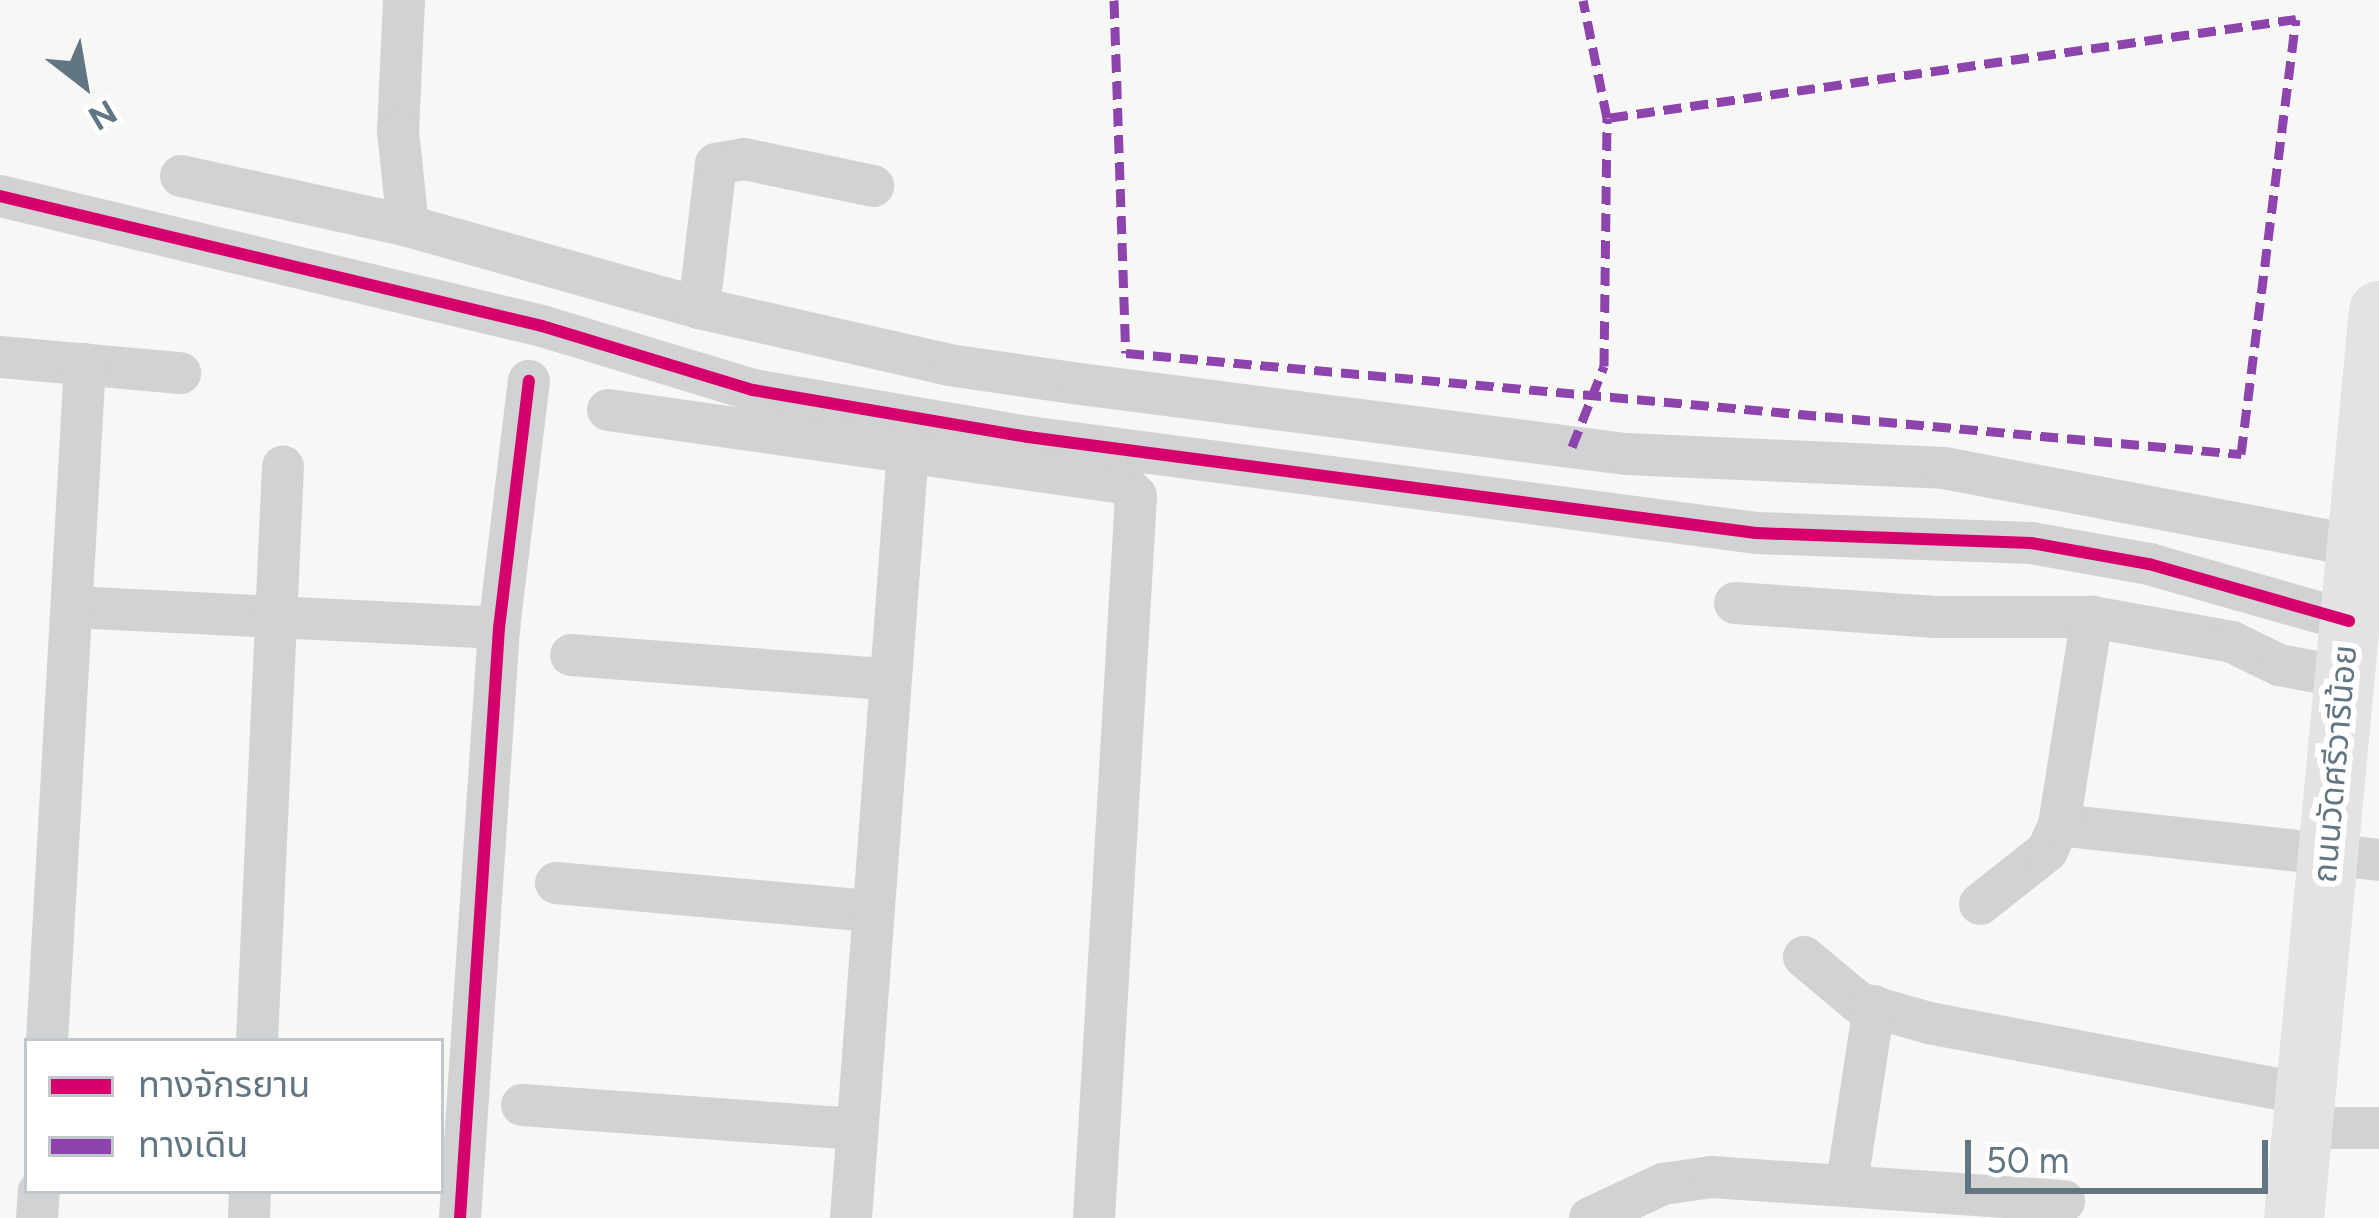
<!DOCTYPE html>
<html>
<head>
<meta charset="utf-8">
<style>
  body { margin:0 }
  #map { position:relative; width:2379px; height:1218px; overflow:hidden; background:#f7f7f6; font-family:Figtree,"Noto Sans Thai",sans-serif }
  div>[style] { position:absolute }
  .minor>* { height:42px; margin:-21px; padding:0 21px; transform-origin:21px; border-radius:21px; background:#d1d2d3 }
  .secondary>* { height:60px; margin:-30px; padding:0 30px; transform-origin:30px; border-radius:30px; background:#e3e3e4 }
  .quiet>* { height:9px; margin-top:-4.5px; transform-origin:0; background:repeating-linear-gradient(90deg,#8e44ad 0 18px,transparent 0 27px) }
  .cycleway>* { height:12px; margin:-6px; padding:0 6px; transform-origin:6px; border-radius:6px; background:#d6006c }
  span { translate:-50% -50%; white-space:nowrap; text-align:center; line-height:1.15; -webkit-text-stroke:12px #fff; paint-order:stroke }
  .street-label { font-size:33px; color:#617583 }
  .legend { position:absolute; left:24px; top:1038px; width:420px; height:156px; box-sizing:border-box; background:#fff; border:3px solid #c0c8cd; margin:0; padding:15px 21px; list-style:none; font-size:36px; color:#617583 }
  .legend li { display:flex; align-items:center; gap:24px; height:60px }
  .legend b { width:60px; border:3px solid #c0c8cd }
  .north { position:absolute; left:24px; top:24px; width:120px; height:120px; -webkit-text-stroke:9px #fff; paint-order:stroke; rotate:149deg; font-size:33px; font-weight:700; line-height:48px; text-align:center; color:#617583 }
  .north::after { content:''; display:block; margin:auto; width:42px; height:54px; background:#617583; clip-path:polygon(50% 0,100% 100%,50% 72%,0 100%) }
  .scale { position:absolute; left:1965px; top:1140px; width:303px; height:54px; box-sizing:border-box; border:6px solid #617583; border-top:0; padding-left:15px; font-size:36px; line-height:42px; white-space:nowrap; color:#617583; -webkit-text-stroke:9px #fff; paint-order:stroke }
</style>
</head>
<body>
<div id="map">
  <div class="minor">
    <i style="left:404px;top:0;width:131px;rotate:92.6deg"></i>
    <i style="left:398px;top:131px;width:96px;rotate:84deg"></i>
    <i style="left:408px;top:226px;width:302px;rotate:15.7deg"></i>
    <i style="left:699px;top:308px;width:256px;rotate:12.8deg"></i>
    <i style="left:949px;top:365px;width:132px;rotate:8.3deg"></i>
    <i style="left:1080px;top:384px;width:550px;rotate:7.31deg"></i>
    <i style="left:1626px;top:454px;width:318px;rotate:2.5deg"></i>
    <i style="left:1944px;top:468px;width:419px;rotate:10.7deg"></i>
    <i style="left:181px;top:176px;width:232px;rotate:12.4deg"></i>
    <i style="left:0;top:196px;width:557px;rotate:13.49deg"></i>
    <i style="left:542px;top:326px;width:220px;rotate:16.9deg"></i>
    <i style="left:753px;top:390px;width:279px;rotate:9.7deg"></i>
    <i style="left:1028px;top:437px;width:734px;rotate:7.51deg"></i>
    <i style="left:1756px;top:533px;width:275px;rotate:2.1deg"></i>
    <i style="left:2031px;top:543px;width:120px;rotate:10.1deg"></i>
    <i style="left:2149px;top:564px;width:208px;rotate:15.9deg"></i>
    <i style="left:699px;top:308px;width:145px;rotate:-83.3deg"></i>
    <i style="left:716px;top:164px;width:28px;rotate:-10deg"></i>
    <i style="left:744px;top:159px;width:132px;rotate:11.8deg"></i>
    <i style="left:0;top:357px;width:181px;rotate:5.1deg"></i>
    <i style="left:608px;top:410px;width:520px;rotate:8.07deg"></i>
    <i style="left:1123px;top:483px;width:18px;rotate:45deg"></i>
    <i style="left:1136px;top:496px;width:723px;rotate:93.33deg"></i>
    <i style="left:1735px;top:603px;width:200px;rotate:4deg"></i>
    <i style="left:1935px;top:617px;width:157px"></i>
    <i style="left:2092px;top:617px;width:142px;rotate:10.1deg"></i>
    <i style="left:2232px;top:642px;width:52px;rotate:26.1deg"></i>
    <i style="left:2279px;top:665px;width:66px;rotate:10.5deg"></i>
    <i style="left:72px;top:607px;width:428px;rotate:2.8deg"></i>
    <i style="left:571px;top:655px;width:315px;rotate:4.4deg"></i>
    <i style="left:2059px;top:825px;width:322px;rotate:6.2deg"></i>
    <i style="left:556px;top:883px;width:314px;rotate:5.1deg"></i>
    <i style="left:1980px;top:904px;width:85px;rotate:-38.3deg"></i>
    <i style="left:2047px;top:851px;width:29px;rotate:-65deg"></i>
    <i style="left:2059px;top:825px;width:211px;rotate:-81deg"></i>
    <i style="left:1804px;top:957px;width:72px;rotate:39.9deg"></i>
    <i style="left:1859px;top:1003px;width:73px;rotate:15.9deg"></i>
    <i style="left:1929px;top:1023px;width:383px;rotate:10.7deg"></i>
    <i style="left:47px;top:1041px;width:678px;rotate:-86.79deg"></i>
    <i style="left:257px;top:1041px;width:575px;rotate:-87.41deg"></i>
    <i style="left:522px;top:1105px;width:335px;rotate:4.1deg"></i>
    <i style="left:2302px;top:1128px;width:77px"></i>
    <i style="left:1847px;top:1183px;width:179px;rotate:-81.3deg"></i>
    <i style="left:37px;top:1218px;width:27px;rotate:-86deg"></i>
    <i style="left:249px;top:1218px;width:27px;rotate:-88deg"></i>
    <i style="left:460px;top:1218px;width:591px;rotate:-86.22deg"></i>
    <i style="left:499px;top:628px;width:249px;rotate:-83.1deg"></i>
    <i style="left:851px;top:1218px;width:770px;rotate:-85.76deg"></i>
    <i style="left:1590px;top:1218px;width:81px;rotate:-25deg"></i>
    <i style="left:1663px;top:1184px;width:49px;rotate:-8.3deg"></i>
    <i style="left:1711px;top:1177px;width:354px;rotate:3.9deg"></i>
  </div>
  <div class="secondary">
    <i style="left:2294px;top:1218px;width:911px;rotate:-84.65deg"></i>
  </div>
  <div class="quiet">
    <i style="left:1114px;top:0;width:353px;rotate:88.1deg"></i>
    <i style="left:1126px;top:353px;width:1120px;rotate:5.18deg"></i>
    <i style="left:2241px;top:454px;width:438px;rotate:-82.8deg"></i>
    <i style="left:2296px;top:19px;width:696px;rotate:171.82deg"></i>
    <i style="left:1572px;top:447px;width:87px;rotate:-68.4deg"></i>
    <i style="left:1604px;top:366px;width:248px;rotate:-89.3deg"></i>
    <i style="left:1607px;top:118px;width:120px;rotate:-101.5deg"></i>
  </div>
  <div class="cycleway">
    <i style="left:0;top:196px;width:557px;rotate:13.49deg"></i>
    <i style="left:542px;top:326px;width:220px;rotate:16.9deg"></i>
    <i style="left:753px;top:390px;width:279px;rotate:9.7deg"></i>
    <i style="left:1028px;top:437px;width:734px;rotate:7.51deg"></i>
    <i style="left:1756px;top:533px;width:275px;rotate:2.1deg"></i>
    <i style="left:2031px;top:543px;width:120px;rotate:10.1deg"></i>
    <i style="left:2149px;top:564px;width:208px;rotate:15.9deg"></i>
    <i style="left:460px;top:1218px;width:591px;rotate:-86.22deg"></i>
    <i style="left:499px;top:628px;width:249px;rotate:-83.1deg"></i>
  </div>
  <div class="street-label">
    <span style="left:2335px;top:764px;rotate:-85deg">ถนนวัดศรีวารีน้อย</span>
  </div>
  <ul class="legend">
  <li><b style="height:15px;background:#d6006c"></b>ทางจักรยาน</li>
  <li><b style="height:15px;background:#8e44ad"></b>ทางเดิน</li>
  </ul>
  <div class="north">N</div>
  <div class="scale">50 m</div>
</div>
</body>
</html>
